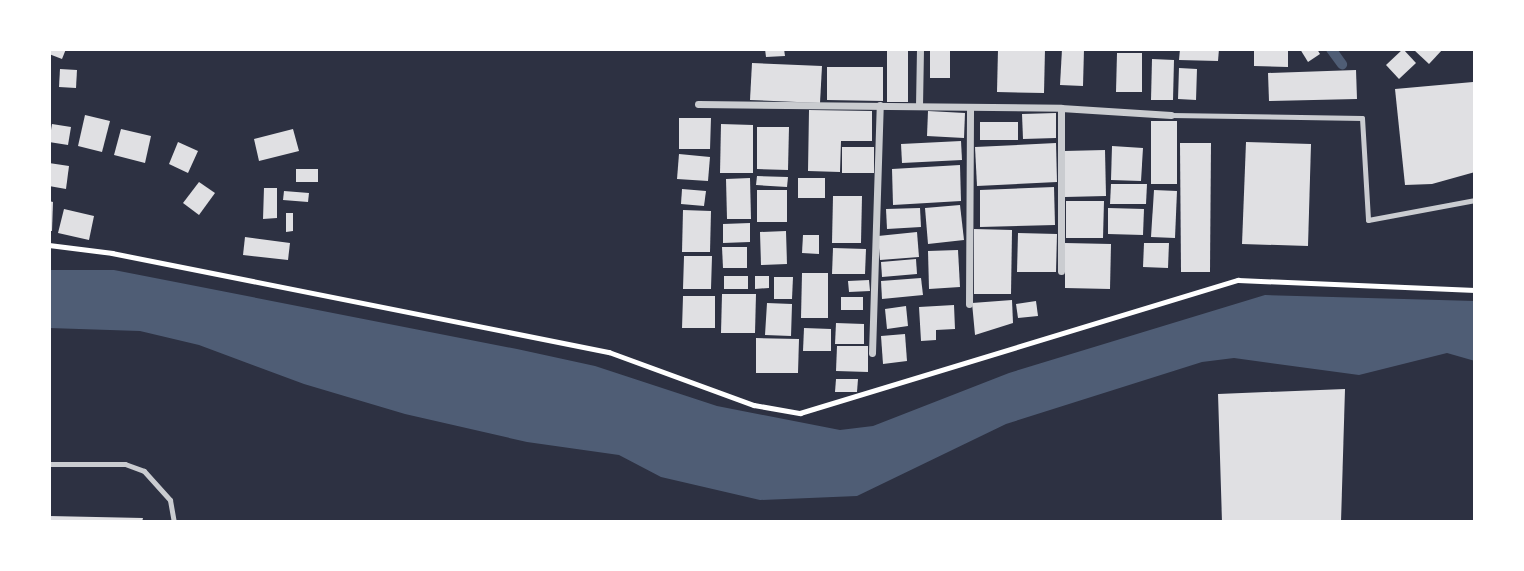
<!DOCTYPE html>
<html>
<head>
<meta charset="utf-8">
<style>
  body { margin:0 }
  #map { position:relative; width:1524px; height:571px; overflow:hidden; background:#2d3142; font-family:"Roboto Condensed",sans-serif }
  div>[style] { position:absolute }
  .water>* { inset:0; background:#4f5d75 }
  .stream>* { height:10px; margin:-5px; padding:0 5px; transform-origin:5px; border-radius:5px; background:#4f5d75 }
  .building>* { inset:0; background:#e0e0e3 }
  .path>* { height:4.5px; margin:-2.25px; padding:0 2.25px; transform-origin:2.25px; border-radius:2.25px; background:#fff }
  .service>* { height:5px; margin:-2.5px; padding:0 2.5px; transform-origin:2.5px; border-radius:2.5px; background:#caccd0 }
  .minor>* { height:7px; margin:-3.5px; padding:0 3.5px; transform-origin:3.5px; border-radius:3.5px; background:#caccd0 }
  span { translate:-50% -50%; white-space:nowrap; text-align:center; line-height:1.15; -webkit-text-stroke:5px #fff; paint-order:stroke }
  .frame { position:absolute; inset:0; border:51px solid #fff; pointer-events:none }
</style>
</head>
<body>
<div id="map">
  <div class="water">
    <i style="clip-path:polygon(49px 270px,114px 270px,517px 349px,595px 366px,717px 406px,840px 430px,873px 426px,1009px 373px,1265px 295px,1475px 301px,1475px 361px,1447px 353px,1359px 375px,1234px 358px,1202px 362px,1006px 424px,857px 496px,760px 500px,661px 477px,619px 455px,527px 442px,405px 414px,304px 384px,199px 345px,140px 331px,49px 328px)"></i>
  </div>
  <div class="stream">
    <i style="left:1331px;top:49px;width:19px;rotate:54deg"></i>
  </div>
  <div class="building">
    <i style="clip-path:polygon(49px 49px,66px 49px,62px 59px,49px 54px)"></i>
    <i style="clip-path:polygon(765px 49px,784px 49px,785px 56px,766px 57px)"></i>
    <i style="clip-path:polygon(887px 49px,908px 49px,908px 102px,887px 102px)"></i>
    <i style="clip-path:polygon(930px 49px,950px 49px,950px 78px,930px 78px)"></i>
    <i style="clip-path:polygon(998px 49px,1045px 49px,1044px 93px,997px 92px)"></i>
    <i style="clip-path:polygon(1062px 49px,1084px 49px,1083px 86px,1060px 85px)"></i>
    <i style="clip-path:polygon(1180px 49px,1219px 49px,1218px 61px,1179px 60px)"></i>
    <i style="clip-path:polygon(1254px 49px,1288px 49px,1288px 67px,1254px 66px)"></i>
    <i style="clip-path:polygon(1300px 49px,1317px 49px,1320px 54px,1308px 62px)"></i>
    <i style="clip-path:polygon(1403px 49px,1416px 63px,1399px 79px,1386px 65px)"></i>
    <i style="clip-path:polygon(1413px 49px,1443px 49px,1429px 64px)"></i>
    <i style="clip-path:polygon(1117px 53px,1142px 53px,1142px 92px,1116px 92px)"></i>
    <i style="clip-path:polygon(1152px 59px,1174px 60px,1173px 100px,1151px 100px)"></i>
    <i style="clip-path:polygon(752px 63px,822px 66px,820px 103px,750px 100px)"></i>
    <i style="clip-path:polygon(827px 67px,883px 67px,883px 101px,827px 100px)"></i>
    <i style="clip-path:polygon(1179px 68px,1197px 69px,1196px 100px,1178px 99px)"></i>
    <i style="clip-path:polygon(60px 69px,77px 70px,76px 88px,59px 87px)"></i>
    <i style="clip-path:polygon(1356px 70px,1357px 99px,1269px 101px,1268px 73px)"></i>
    <i style="clip-path:polygon(1473px 82px,1475px 172px,1432px 184px,1405px 185px,1395px 89px)"></i>
    <i style="clip-path:polygon(809px 110px,872px 111px,872px 141px,841px 141px,840px 172px,808px 171px)"></i>
    <i style="clip-path:polygon(928px 111px,965px 113px,964px 138px,927px 136px)"></i>
    <i style="clip-path:polygon(1056px 113px,1056px 138px,1023px 139px,1022px 114px)"></i>
    <i style="clip-path:polygon(85px 115px,110px 121px,102px 152px,78px 146px)"></i>
    <i style="clip-path:polygon(679px 118px,711px 118px,710px 149px,679px 149px)"></i>
    <i style="clip-path:polygon(1151px 121px,1177px 121px,1177px 184px,1151px 184px)"></i>
    <i style="clip-path:polygon(980px 122px,1018px 122px,1018px 140px,980px 140px)"></i>
    <i style="clip-path:polygon(52px 124px,71px 127px,68px 145px,49px 142px)"></i>
    <i style="clip-path:polygon(721px 124px,753px 125px,753px 173px,720px 173px)"></i>
    <i style="clip-path:polygon(757px 127px,789px 127px,788px 170px,757px 169px)"></i>
    <i style="clip-path:polygon(121px 129px,151px 136px,145px 163px,114px 155px)"></i>
    <i style="clip-path:polygon(293px 129px,299px 151px,259px 161px,254px 139px)"></i>
    <i style="clip-path:polygon(961px 141px,962px 160px,902px 163px,901px 144px)"></i>
    <i style="clip-path:polygon(178px 142px,198px 151px,188px 173px,169px 164px)"></i>
    <i style="clip-path:polygon(1246px 142px,1311px 144px,1308px 246px,1242px 244px)"></i>
    <i style="clip-path:polygon(1056px 143px,1057px 182px,977px 186px,975px 147px)"></i>
    <i style="clip-path:polygon(1180px 143px,1211px 143px,1210px 272px,1181px 272px)"></i>
    <i style="clip-path:polygon(1112px 146px,1143px 148px,1141px 181px,1111px 180px)"></i>
    <i style="clip-path:polygon(842px 147px,874px 147px,874px 173px,842px 173px)"></i>
    <i style="clip-path:polygon(1105px 150px,1106px 196px,1065px 197px,1064px 151px)"></i>
    <i style="clip-path:polygon(679px 154px,710px 157px,708px 181px,677px 179px)"></i>
    <i style="clip-path:polygon(49px 163px,69px 166px,66px 189px,49px 186px)"></i>
    <i style="clip-path:polygon(960px 165px,961px 201px,893px 205px,892px 169px)"></i>
    <i style="clip-path:polygon(296px 169px,318px 169px,318px 182px,296px 182px)"></i>
    <i style="clip-path:polygon(757px 176px,788px 177px,787px 187px,756px 185px)"></i>
    <i style="clip-path:polygon(750px 178px,751px 219px,727px 219px,726px 179px)"></i>
    <i style="clip-path:polygon(798px 178px,825px 178px,825px 198px,798px 198px)"></i>
    <i style="clip-path:polygon(199px 182px,215px 193px,199px 215px,183px 203px)"></i>
    <i style="clip-path:polygon(1111px 184px,1147px 184px,1146px 204px,1110px 204px)"></i>
    <i style="clip-path:polygon(1054px 187px,1055px 225px,980px 227px,980px 190px)"></i>
    <i style="clip-path:polygon(264px 188px,277px 188px,277px 218px,263px 219px)"></i>
    <i style="clip-path:polygon(682px 189px,706px 191px,704px 206px,681px 204px)"></i>
    <i style="clip-path:polygon(757px 190px,787px 190px,787px 222px,757px 222px)"></i>
    <i style="clip-path:polygon(1154px 190px,1177px 191px,1175px 238px,1151px 237px)"></i>
    <i style="clip-path:polygon(284px 191px,309px 193px,308px 202px,283px 200px)"></i>
    <i style="clip-path:polygon(833px 196px,862px 196px,861px 243px,832px 243px)"></i>
    <i style="clip-path:polygon(49px 201px,53px 202px,52px 231px,49px 231px)"></i>
    <i style="clip-path:polygon(1066px 201px,1104px 201px,1103px 238px,1066px 238px)"></i>
    <i style="clip-path:polygon(960px 205px,964px 240px,928px 244px,925px 208px)"></i>
    <i style="clip-path:polygon(920px 208px,921px 227px,887px 229px,886px 209px)"></i>
    <i style="clip-path:polygon(1108px 208px,1144px 209px,1143px 235px,1108px 234px)"></i>
    <i style="clip-path:polygon(64px 209px,94px 216px,89px 240px,58px 233px)"></i>
    <i style="clip-path:polygon(683px 210px,711px 211px,710px 252px,682px 252px)"></i>
    <i style="clip-path:polygon(286px 213px,293px 213px,293px 231px,286px 232px)"></i>
    <i style="clip-path:polygon(750px 223px,750px 242px,723px 243px,723px 224px)"></i>
    <i style="clip-path:polygon(974px 229px,1012px 230px,1011px 294px,974px 294px)"></i>
    <i style="clip-path:polygon(786px 231px,787px 264px,761px 265px,760px 232px)"></i>
    <i style="clip-path:polygon(917px 232px,919px 257px,880px 260px,878px 236px)"></i>
    <i style="clip-path:polygon(1018px 233px,1057px 234px,1056px 272px,1017px 272px)"></i>
    <i style="clip-path:polygon(803px 235px,819px 235px,819px 254px,802px 253px)"></i>
    <i style="clip-path:polygon(245px 237px,290px 243px,288px 260px,243px 255px)"></i>
    <i style="clip-path:polygon(1065px 243px,1111px 244px,1110px 289px,1065px 288px)"></i>
    <i style="clip-path:polygon(1144px 243px,1169px 243px,1168px 268px,1143px 267px)"></i>
    <i style="clip-path:polygon(722px 247px,747px 247px,747px 268px,723px 268px)"></i>
    <i style="clip-path:polygon(833px 248px,866px 249px,865px 274px,832px 274px)"></i>
    <i style="clip-path:polygon(958px 250px,960px 287px,929px 289px,928px 251px)"></i>
    <i style="clip-path:polygon(684px 256px,712px 256px,711px 289px,683px 289px)"></i>
    <i style="clip-path:polygon(916px 259px,917px 274px,882px 277px,881px 262px)"></i>
    <i style="clip-path:polygon(802px 273px,828px 273px,828px 318px,801px 318px)"></i>
    <i style="clip-path:polygon(724px 276px,748px 276px,748px 289px,724px 289px)"></i>
    <i style="clip-path:polygon(755px 276px,769px 276px,769px 288px,755px 289px)"></i>
    <i style="clip-path:polygon(774px 277px,793px 277px,792px 299px,774px 299px)"></i>
    <i style="clip-path:polygon(921px 278px,923px 295px,882px 299px,881px 281px)"></i>
    <i style="clip-path:polygon(869px 280px,870px 291px,849px 292px,848px 281px)"></i>
    <i style="clip-path:polygon(722px 294px,756px 294px,755px 333px,721px 333px)"></i>
    <i style="clip-path:polygon(683px 296px,715px 296px,715px 328px,682px 328px)"></i>
    <i style="clip-path:polygon(841px 297px,863px 297px,863px 310px,841px 310px)"></i>
    <i style="clip-path:polygon(1012px 300px,1013px 323px,975px 335px,972px 303px)"></i>
    <i style="clip-path:polygon(1036px 301px,1038px 316px,1018px 318px,1016px 304px)"></i>
    <i style="clip-path:polygon(767px 303px,792px 304px,791px 336px,765px 335px)"></i>
    <i style="clip-path:polygon(954px 305px,955px 329px,936px 330px,936px 340px,921px 341px,919px 307px)"></i>
    <i style="clip-path:polygon(906px 306px,908px 326px,887px 329px,885px 309px)"></i>
    <i style="clip-path:polygon(836px 323px,864px 324px,864px 344px,835px 344px)"></i>
    <i style="clip-path:polygon(804px 328px,831px 329px,831px 351px,803px 351px)"></i>
    <i style="clip-path:polygon(905px 334px,907px 361px,883px 364px,881px 336px)"></i>
    <i style="clip-path:polygon(756px 338px,799px 339px,798px 373px,756px 373px)"></i>
    <i style="clip-path:polygon(837px 346px,868px 346px,868px 372px,836px 371px)"></i>
    <i style="clip-path:polygon(836px 379px,858px 379px,857px 392px,835px 392px)"></i>
    <i style="clip-path:polygon(1345px 389px,1341px 522px,1222px 522px,1218px 394px)"></i>
    <i style="clip-path:polygon(49px 516px,143px 518px,142px 522px,49px 522px)"></i>
  </div>
  <div class="path">
    <i style="left:49px;top:245px;width:64px;rotate:7.2deg"></i>
    <i style="left:112px;top:253px;width:507px;rotate:11.27deg"></i>
    <i style="left:609px;top:352px;width:154px;rotate:20.1deg"></i>
    <i style="left:754px;top:405px;width:47px;rotate:9.9deg"></i>
    <i style="left:800px;top:413px;width:458px;rotate:-16.9deg"></i>
    <i style="left:1238px;top:280px;width:237px;rotate:2.4deg"></i>
  </div>
  <div class="service">
    <i style="left:1171px;top:115px;width:191px;rotate:0.9deg"></i>
    <i style="left:1362px;top:118px;width:102px;rotate:86.6deg"></i>
    <i style="left:1368px;top:220px;width:109px;rotate:-10.6deg"></i>
    <i style="left:49px;top:464px;width:76px"></i>
    <i style="left:125px;top:464px;width:20px;rotate:20deg"></i>
    <i style="left:144px;top:471px;width:39px;rotate:48deg"></i>
    <i style="left:170px;top:500px;width:22px;rotate:80deg"></i>
  </div>
  <div class="minor">
    <i style="left:698px;top:104px;width:363px;rotate:0.6deg"></i>
    <i style="left:1061px;top:108px;width:110px;rotate:3.6deg"></i>
    <i style="left:919px;top:106px;width:57px;rotate:-89deg"></i>
    <i style="left:1061px;top:271px;width:163px;rotate:-90deg"></i>
    <i style="left:969px;top:304px;width:197px;rotate:-89.7deg"></i>
    <i style="left:872px;top:353px;width:248px;rotate:-88.2deg"></i>
  </div>
  <div class="frame"></div>
</div>
</body>
</html>
